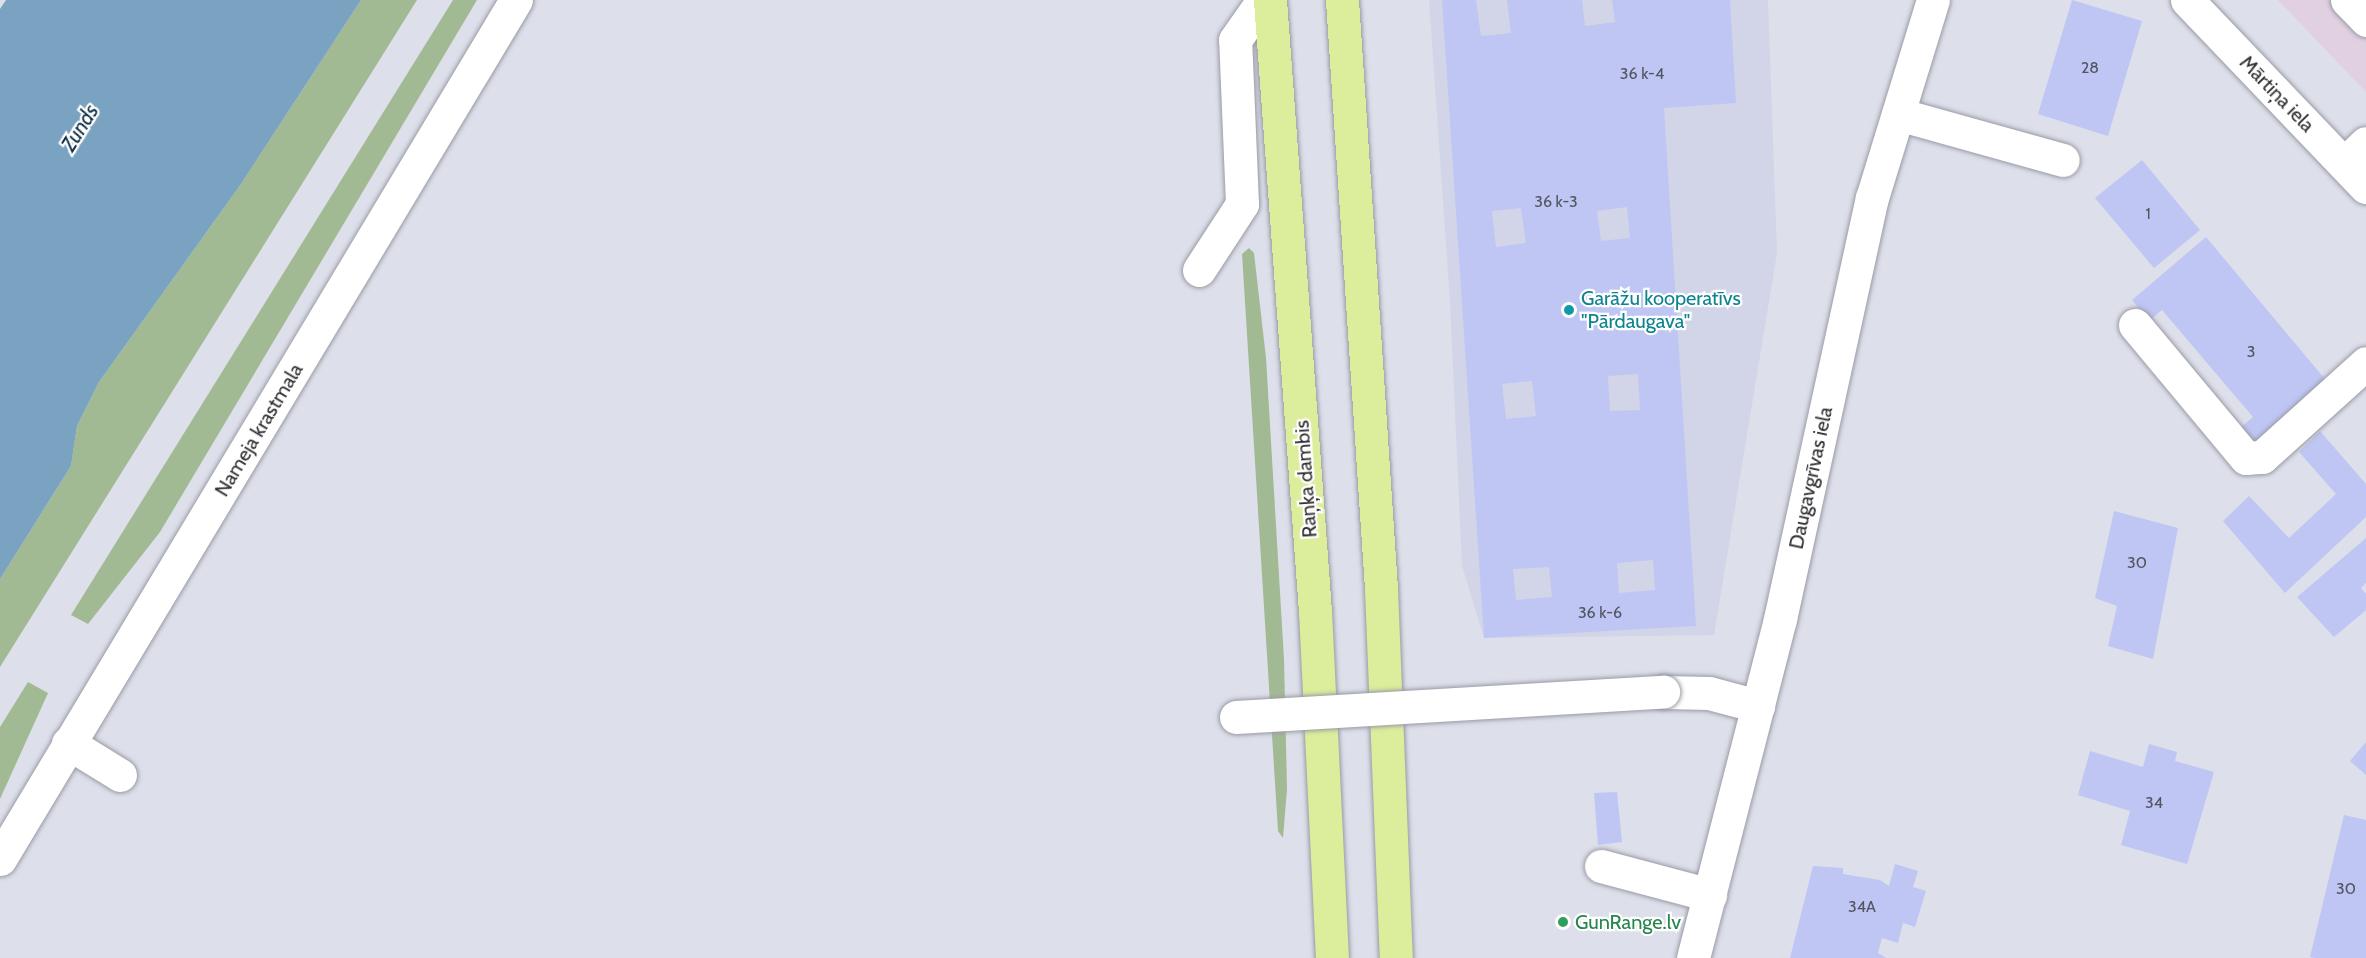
<!DOCTYPE html>
<html>
<head>
<meta charset="utf-8">
<style>
  body { margin:0 }
  #map { position:relative; width:2366px; height:958px; overflow:hidden; background:#dddfea; font-family:Cabin,sans-serif }
  div>[style] { position:absolute }
  .commercial>* { inset:0; background:#e1d0e1 }
  .built>* { inset:0; background:#d2d5e7 }
  .green>* { inset:0; background:#a2ba93 }
  .water>* { inset:0; background:#7aa2c1 }
  .building>* { inset:0; background:#bfc6f3 }
  .roads { filter:drop-shadow(0 0 2px #999ba5) drop-shadow(0 0 2px #999ba5) }
  .minor>* { height:33px; margin:-16.5px; padding:0 16.5px; transform-origin:16.5px; border-radius:16.5px; background:#fff }
  .major>* { height:33px; margin:-16.5px; padding:0 16.5px; transform-origin:16.5px; border-radius:16.5px; background:#dced9b }
  .bridges { filter:drop-shadow(0 0 2px #999ba5) drop-shadow(0 0 2px #999ba5) }
  .minor-bridge>* { height:33px; margin:-16.5px; padding:0 16.5px; transform-origin:16.5px; border-radius:16.5px; background:#fff }
  .dots>* { width:16px; height:16px; translate:-50% -50%; box-sizing:border-box; border:3px solid #fff; border-radius:50% }
  span { translate:-50% -50%; white-space:nowrap; text-align:center; line-height:1.15; -webkit-text-stroke:4.5px #fff; paint-order:stroke }
  .number-label { font-size:16px; color:#525462 }
  .number-label span { -webkit-text-stroke-width:0 }
  .street-label { font-size:20px; color:#2e2e32 }
  .culture-label { font-size:20px; color:#0d838f }
  .left { translate:0 -50%; text-align:left }
  .leisure-label { font-size:20px; color:#27864d }
  .water-label { font-size:21px; color:#0d2e44; font-style:italic }
</style>
</head>
<body>
<div id="map">
  <div class="commercial">
    <i style="clip-path:polygon(2278px 0,2366px 0,2366px 92px)"></i>
  </div>
  <div class="built">
    <i style="clip-path:polygon(1429px 0,1768px 0,1777px 253px,1714px 635px,1484px 638px,1462px 566px,1450px 302px)"></i>
  </div>
  <div class="green">
    <i style="clip-path:polygon(361px 0,417px 0,0 667px,0 579px,71px 466px,77px 426px,99px 382px,241px 184px)"></i>
    <i style="clip-path:polygon(453px 0,477px 0,160px 532px,88px 624px,71px 615px)"></i>
    <i style="clip-path:polygon(1249px 248px,1254px 253px,1266px 358px,1284px 659px,1287px 789px,1283px 838px,1278px 831px,1242px 254px)"></i>
    <i style="clip-path:polygon(28px 682px,48px 693px,0 799px,0 727px)"></i>
  </div>
  <div class="water">
    <i style="clip-path:polygon(6px 0,361px 0,241px 184px,99px 382px,77px 426px,71px 466px,0 579px,0 9px)"></i>
  </div>
  <div class="building">
    <i style="clip-path:polygon(evenodd,1442px 0,1476px 0,1481px 36px,1511px 33px,1507px 0,1582px 0,1585px 26px,1615px 22px,1612px 0,1730px 0,1736px 103px,1664px 108px,1696px 626px,1484px 638px,1442px 0,1627px 207px,1630px 238px,1601px 241px,1597px 211px,1627px 207px,1442px 0,1521px 208px,1526px 243px,1496px 247px,1492px 211px,1521px 208px,1442px 0,1638px 374px,1640px 410px,1610px 411px,1608px 376px,1638px 374px,1442px 0,1532px 381px,1536px 416px,1506px 419px,1502px 384px,1532px 381px,1442px 0,1653px 560px,1655px 590px,1619px 593px,1617px 563px,1653px 560px,1442px 0,1549px 567px,1552px 597px,1516px 600px,1513px 569px,1549px 567px)"></i>
    <i style="clip-path:polygon(2072px 0,2142px 21px,2108px 136px,2038px 114px)"></i>
    <i style="clip-path:polygon(2142px 160px,2200px 230px,2154px 268px,2095px 198px)"></i>
    <i style="clip-path:polygon(2206px 237px,2329px 384px,2255px 446px,2240px 428px,2253px 417px,2162px 310px,2149px 321px,2132px 300px)"></i>
    <i style="clip-path:polygon(2320px 431px,2366px 484px,2366px 517px,2285px 593px,2223px 521px,2249px 496px,2289px 538px,2336px 494px,2299px 452px)"></i>
    <i style="clip-path:polygon(2114px 511px,2178px 528px,2153px 659px,2108px 646px,2117px 606px,2095px 598px)"></i>
    <i style="clip-path:polygon(2366px 538px,2366px 583px,2361px 588px,2366px 594px,2366px 610px,2334px 637px,2297px 597px)"></i>
    <i style="clip-path:polygon(2366px 742px,2366px 775px,2350px 761px)"></i>
    <i style="clip-path:polygon(2149px 744px,2177px 752px,2175px 761px,2214px 772px,2187px 864px,2121px 845px,2130px 811px,2078px 795px,2090px 751px,2143px 767px)"></i>
    <i style="clip-path:polygon(1617px 792px,1622px 842px,1598px 845px,1594px 793px)"></i>
    <i style="clip-path:polygon(2344px 815px,2366px 820px,2366px 958px,2315px 958px,2310px 957px)"></i>
    <i style="clip-path:polygon(1895px 864px,1918px 871px,1913px 887px,1926px 891px,1915px 927px,1903px 923px,1898px 943px,1882px 938px,1878px 953px,1886px 958px,1790px 958px,1813px 866px,1843px 868px,1843px 874px,1880px 880px,1889px 886px)"></i>
  </div>
  <div class="roads">
    <div class="minor">
      <i style="left:2187px;top:0;width:259px;rotate:46.3deg"></i>
      <i style="left:2347px;top:0;width:28px;rotate:46deg"></i>
      <i style="left:1898px;top:114px;width:171px;rotate:15.6deg"></i>
      <i style="left:2344px;top:164px;width:30px;rotate:-44deg"></i>
      <i style="left:1199px;top:270px;width:79px;rotate:-56.9deg"></i>
      <i style="left:1242px;top:204px;width:164px;rotate:-92.4deg"></i>
      <i style="left:1235px;top:40px;width:49px;rotate:-55deg"></i>
      <i style="left:2135px;top:325px;width:173px;rotate:50.2deg"></i>
      <i style="left:2246px;top:458px;width:16px;rotate:-4deg"></i>
      <i style="left:2262px;top:457px;width:140px;rotate:-42.1deg"></i>
      <i style="left:1663px;top:692px;width:46px;rotate:1.2deg"></i>
      <i style="left:1709px;top:693px;width:51px;rotate:14.9deg"></i>
      <i style="left:68px;top:743px;width:61px;rotate:31.6deg"></i>
      <i style="left:0;top:859px;width:1002px;rotate:-59.01deg"></i>
      <i style="left:1601px;top:866px;width:113px;rotate:14.9deg"></i>
      <i style="left:1693px;top:958px;width:350px;rotate:-75.6deg"></i>
      <i style="left:1780px;top:619px;width:431px;rotate:-77.7deg"></i>
      <i style="left:1872px;top:198px;width:207px;rotate:-72.9deg"></i>
    </div>
    <div class="major">
      <i style="left:1270px;top:0;width:613px;rotate:85.79deg"></i>
      <i style="left:1315px;top:611px;width:347px;rotate:87.2deg"></i>
      <i style="left:1342px;top:0;width:590px;rotate:86.21deg"></i>
      <i style="left:1381px;top:589px;width:369px;rotate:87.7deg"></i>
    </div>
  </div>
  <div class="bridges">
    <div class="minor-bridge">
      <i style="left:1236px;top:717px;width:428px;rotate:-3.4deg"></i>
    </div>
  </div>
  <div class="dots">
    <i style="left:1569px;top:310px;background:#0f9aa8"></i>
    <i style="left:1563px;top:922px;background:#2e9e5b"></i>
  </div>
  <div class="number-label">
    <span style="left:2090px;top:68px">28</span>
    <span style="left:1642px;top:74px">36 k-4</span>
    <span style="left:1556px;top:202px">36 k-3</span>
    <span style="left:2148px;top:214px">1</span>
    <span style="left:2251px;top:352px">3</span>
    <span style="left:2137px;top:563px">30</span>
    <span style="left:1600px;top:613px">36 k-6</span>
    <span style="left:2154px;top:803px">34</span>
    <span style="left:2346px;top:889px">30</span>
    <span style="left:1862px;top:907px">34A</span>
  </div>
  <div class="street-label">
    <span style="left:2277px;top:94px;rotate:46deg">Mārtiņa iela</span>
    <span style="left:259px;top:430px;rotate:-59deg">Nameja krastmala</span>
    <span style="left:1811px;top:478px;rotate:-78deg">Daugavgrīvas iela</span>
    <span style="left:1306px;top:479px;rotate:-94deg">Raņķa dambis</span>
  </div>
  <div class="culture-label">
    <span class="left" style="left:1581px;top:310px">Garāžu kooperatīvs<br>"Pārdaugava"</span>
  </div>
  <div class="leisure-label">
    <span class="left" style="left:1575px;top:922px">GunRange.lv</span>
  </div>
  <div class="water-label">
    <span style="left:80px;top:128px;rotate:-58deg">Zunds</span>
  </div>
</div>
</body>
</html>
